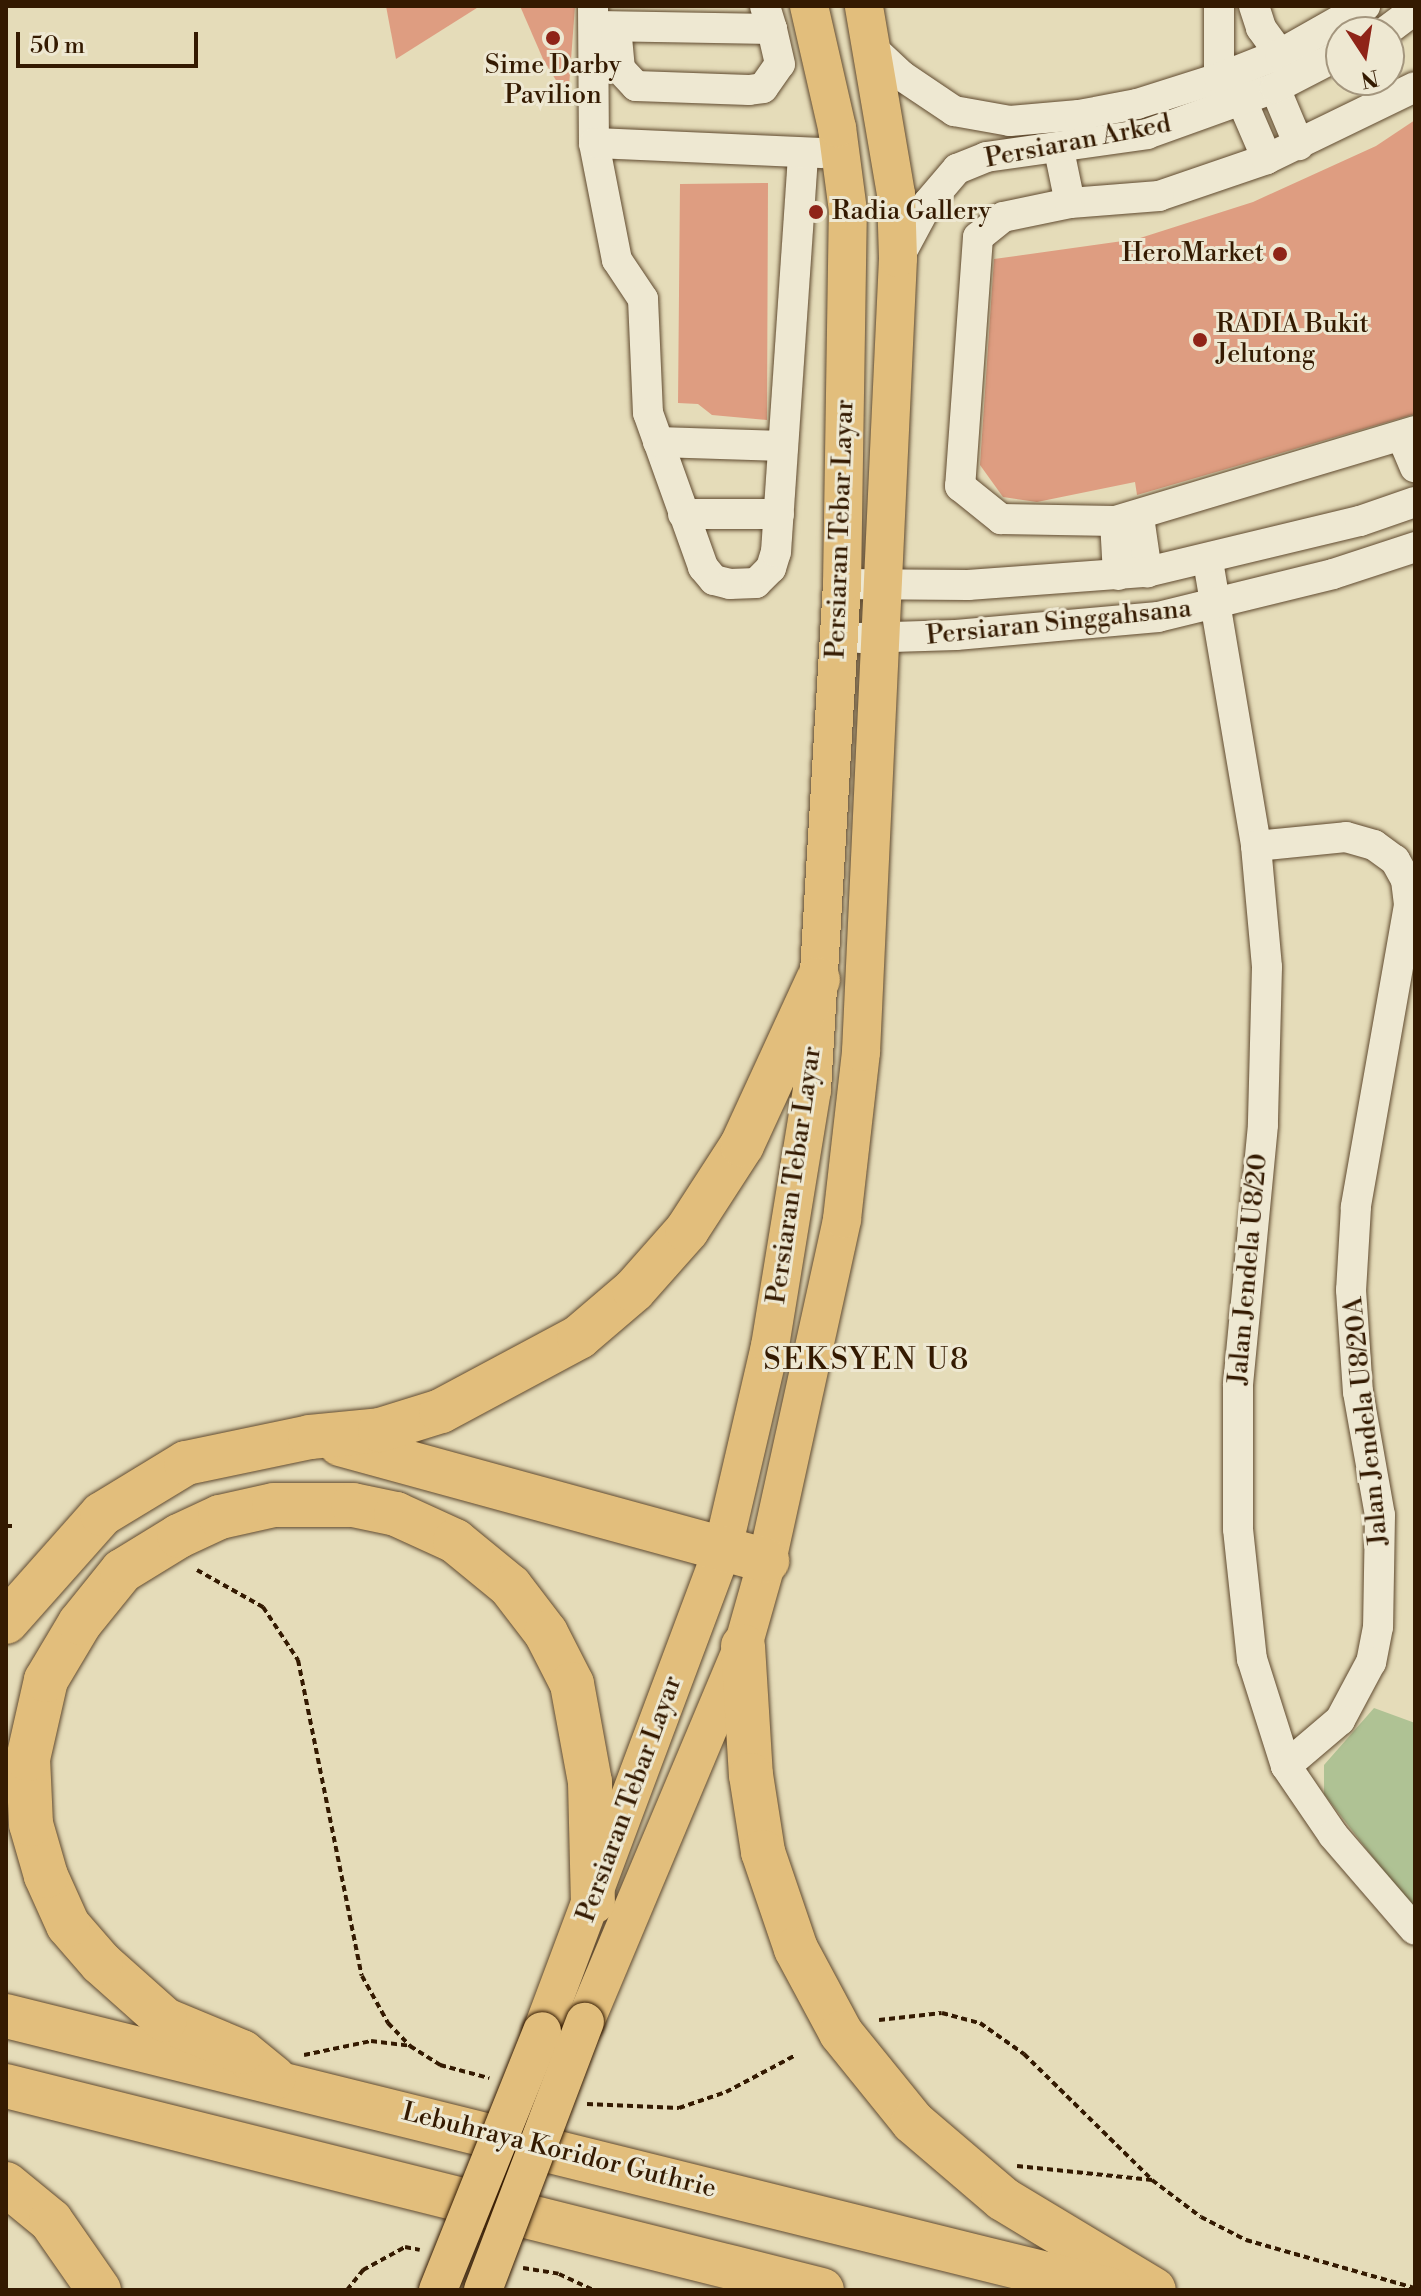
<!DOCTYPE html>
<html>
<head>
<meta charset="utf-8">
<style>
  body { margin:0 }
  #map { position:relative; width:1421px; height:2296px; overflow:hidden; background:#e5dcb9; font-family:"Libre Bodoni",serif }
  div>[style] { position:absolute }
  .green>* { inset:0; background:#afc294 }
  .building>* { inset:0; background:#de9d81 }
  .path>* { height:4px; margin-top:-2px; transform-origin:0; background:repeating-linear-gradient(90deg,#341a01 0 6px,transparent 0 10px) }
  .roads { filter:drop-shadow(0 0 2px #604a2f) drop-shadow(0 0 2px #604a2f) }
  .minor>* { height:30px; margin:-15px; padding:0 15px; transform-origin:15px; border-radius:15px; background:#eee8d2 }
  .major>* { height:38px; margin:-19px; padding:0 19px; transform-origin:19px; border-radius:19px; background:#e2be7c }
  .highway>* { height:44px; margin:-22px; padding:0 22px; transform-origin:22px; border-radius:22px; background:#e2be7c }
  .bridges { filter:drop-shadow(0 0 2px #341a01) drop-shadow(0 0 2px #341a01) }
  .major-bridge>* { height:38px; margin:-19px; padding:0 19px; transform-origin:19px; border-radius:19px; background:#e2be7c }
  .dots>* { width:22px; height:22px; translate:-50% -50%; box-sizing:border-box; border:4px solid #eee8d2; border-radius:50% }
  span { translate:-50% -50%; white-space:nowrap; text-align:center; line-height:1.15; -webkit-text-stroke:6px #eee8d2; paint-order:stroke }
  .poi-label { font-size:26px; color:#341a01 }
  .left { translate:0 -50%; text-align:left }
  .right { translate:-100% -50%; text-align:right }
  .street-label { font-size:26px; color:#341a01 }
  .quarter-label { font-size:30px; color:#341a01; letter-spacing:2px }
  .frame { position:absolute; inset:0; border:8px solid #341a01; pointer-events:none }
  .north { position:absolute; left:1325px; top:16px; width:80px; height:80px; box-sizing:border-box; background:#eee8d2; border:2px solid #a4967e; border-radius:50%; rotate:168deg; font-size:22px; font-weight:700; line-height:32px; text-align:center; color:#341a01 }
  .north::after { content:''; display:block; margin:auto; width:28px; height:36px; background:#8f2418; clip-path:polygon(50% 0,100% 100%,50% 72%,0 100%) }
  .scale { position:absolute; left:16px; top:32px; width:182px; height:36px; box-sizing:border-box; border:4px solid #341a01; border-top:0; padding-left:10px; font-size:24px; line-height:28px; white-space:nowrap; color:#341a01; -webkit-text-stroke:6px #eee8d2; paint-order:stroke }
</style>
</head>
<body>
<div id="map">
  <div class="green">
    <i style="clip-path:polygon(1374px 1708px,1415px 1723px,1415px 1912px,1324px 1794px,1324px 1765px)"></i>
  </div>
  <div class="building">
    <i style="clip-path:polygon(386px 6px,480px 6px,396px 59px)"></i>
    <i style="clip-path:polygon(520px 6px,575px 6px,568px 100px,543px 59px)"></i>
    <i style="clip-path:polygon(1415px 120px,1415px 414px,1137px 495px,1135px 482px,1037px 502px,1003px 497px,980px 465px,994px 259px,1137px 239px,1253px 202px,1376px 146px)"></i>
    <i style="clip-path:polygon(768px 183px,767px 420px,712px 415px,698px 404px,678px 403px,680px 184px)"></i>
  </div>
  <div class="path">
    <i style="left:6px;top:1526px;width:10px"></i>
    <i style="left:197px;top:1570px;width:76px;rotate:29.3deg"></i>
    <i style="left:263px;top:1607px;width:64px;rotate:56.6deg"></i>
    <i style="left:298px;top:1660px;width:322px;rotate:78.6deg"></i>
    <i style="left:362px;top:1976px;width:54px;rotate:61deg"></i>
    <i style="left:388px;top:2023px;width:32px;rotate:46deg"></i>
    <i style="left:410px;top:2046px;width:36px;rotate:32deg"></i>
    <i style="left:440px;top:2065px;width:51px;rotate:14.9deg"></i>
    <i style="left:879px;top:2020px;width:63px;rotate:-6.3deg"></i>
    <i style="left:942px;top:2013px;width:39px;rotate:15deg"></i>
    <i style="left:980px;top:2023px;width:54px;rotate:35.2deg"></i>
    <i style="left:1024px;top:2054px;width:180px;rotate:44.5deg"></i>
    <i style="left:1152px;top:2180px;width:61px;rotate:37.1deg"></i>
    <i style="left:1201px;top:2217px;width:51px;rotate:27.1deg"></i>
    <i style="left:1246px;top:2240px;width:176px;rotate:15.9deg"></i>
    <i style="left:304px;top:2055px;width:68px;rotate:-11.8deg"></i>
    <i style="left:371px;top:2041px;width:38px;rotate:7deg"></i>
    <i style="left:587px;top:2104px;width:92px;rotate:2.5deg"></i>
    <i style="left:679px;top:2108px;width:50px;rotate:-18.8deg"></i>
    <i style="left:726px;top:2092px;width:79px;rotate:-27.9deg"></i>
    <i style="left:1017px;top:2166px;width:136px;rotate:5.9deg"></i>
    <i style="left:523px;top:2268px;width:36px;rotate:9deg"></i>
    <i style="left:559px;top:2274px;width:38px;rotate:25deg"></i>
    <i style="left:347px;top:2290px;width:26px;rotate:-51deg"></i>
    <i style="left:363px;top:2270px;width:48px;rotate:-28.7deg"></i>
    <i style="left:405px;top:2247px;width:15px;rotate:11deg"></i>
  </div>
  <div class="roads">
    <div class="minor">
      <i style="left:593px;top:6px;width:137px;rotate:89.6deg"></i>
      <i style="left:594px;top:143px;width:119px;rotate:78.9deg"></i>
      <i style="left:617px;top:260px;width:47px;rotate:56.3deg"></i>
      <i style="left:643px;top:299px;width:114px;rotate:87.5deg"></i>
      <i style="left:648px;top:413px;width:164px;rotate:70.3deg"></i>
      <i style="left:703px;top:567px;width:17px;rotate:50deg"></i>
      <i style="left:714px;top:580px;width:16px;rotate:14deg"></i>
      <i style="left:730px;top:584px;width:26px;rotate:-2deg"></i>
      <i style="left:756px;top:583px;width:21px;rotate:-45deg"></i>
      <i style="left:771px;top:568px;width:17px;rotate:-73deg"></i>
      <i style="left:776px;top:552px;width:400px;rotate:-86.1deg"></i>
      <i style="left:1219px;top:6px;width:72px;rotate:90deg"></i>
      <i style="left:1254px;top:6px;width:23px;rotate:72deg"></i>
      <i style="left:1261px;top:28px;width:32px;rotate:54deg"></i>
      <i style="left:598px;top:26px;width:174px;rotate:1deg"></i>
      <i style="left:772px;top:29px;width:24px;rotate:-107deg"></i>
      <i style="left:616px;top:27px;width:42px;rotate:84.6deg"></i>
      <i style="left:620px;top:69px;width:23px;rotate:47deg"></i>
      <i style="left:636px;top:86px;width:113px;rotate:2deg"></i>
      <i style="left:749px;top:90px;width:14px;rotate:-8deg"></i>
      <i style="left:763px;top:88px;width:29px;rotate:-55deg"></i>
      <i style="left:780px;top:64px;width:36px;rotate:-103deg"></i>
      <i style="left:1385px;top:32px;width:38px;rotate:-37deg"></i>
      <i style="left:873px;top:49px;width:40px;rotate:43deg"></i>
      <i style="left:902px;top:76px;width:63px;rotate:33.9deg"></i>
      <i style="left:954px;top:111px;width:57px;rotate:10.1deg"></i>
      <i style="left:1010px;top:121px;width:69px;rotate:-5deg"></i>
      <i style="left:1079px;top:115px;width:59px;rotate:-10.7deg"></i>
      <i style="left:1137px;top:104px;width:86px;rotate:-17.6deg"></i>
      <i style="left:1219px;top:78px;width:66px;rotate:-21.5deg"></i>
      <i style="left:1280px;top:54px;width:98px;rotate:-29.5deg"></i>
      <i style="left:1415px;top:87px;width:165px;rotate:154.1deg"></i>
      <i style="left:1267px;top:159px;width:114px;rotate:161.1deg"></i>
      <i style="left:1159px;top:196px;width:89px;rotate:175.5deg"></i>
      <i style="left:1070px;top:203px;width:68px;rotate:168.2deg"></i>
      <i style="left:1003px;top:217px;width:32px;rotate:141deg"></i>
      <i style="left:978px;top:237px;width:250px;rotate:94.1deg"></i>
      <i style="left:960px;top:486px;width:53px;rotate:38.8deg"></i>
      <i style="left:1001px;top:519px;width:114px;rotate:1deg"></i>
      <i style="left:1115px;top:521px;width:313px;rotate:-16.7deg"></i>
      <i style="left:1275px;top:88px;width:62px;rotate:67.2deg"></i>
      <i style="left:1242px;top:101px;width:63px;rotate:66.7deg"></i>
      <i style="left:594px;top:143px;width:229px;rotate:2.5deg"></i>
      <i style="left:1059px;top:150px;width:54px;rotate:78.3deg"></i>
      <i style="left:899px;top:257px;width:61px;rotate:-61.8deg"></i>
      <i style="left:928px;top:203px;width:45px;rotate:-49.5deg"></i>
      <i style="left:957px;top:169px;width:31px;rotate:-22deg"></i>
      <i style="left:986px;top:157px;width:163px;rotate:-8.1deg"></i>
      <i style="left:1147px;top:134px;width:136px;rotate:-19.8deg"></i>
      <i style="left:1275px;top:88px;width:74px;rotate:-27.3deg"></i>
      <i style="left:1402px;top:437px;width:33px;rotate:67deg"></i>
      <i style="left:658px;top:442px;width:125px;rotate:1.8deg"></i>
      <i style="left:683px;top:514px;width:96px"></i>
      <i style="left:1139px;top:517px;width:56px;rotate:81.7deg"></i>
      <i style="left:1115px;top:521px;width:54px;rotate:86.8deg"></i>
      <i style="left:1208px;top:561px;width:289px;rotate:80.4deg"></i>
      <i style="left:1256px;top:846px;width:121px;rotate:84.8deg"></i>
      <i style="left:1267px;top:967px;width:158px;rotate:91.5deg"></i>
      <i style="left:1263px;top:1125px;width:262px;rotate:95.5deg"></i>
      <i style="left:1238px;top:1386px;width:143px;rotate:90deg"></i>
      <i style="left:1238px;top:1529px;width:131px;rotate:83.9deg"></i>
      <i style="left:1252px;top:1659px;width:112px;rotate:72.4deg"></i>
      <i style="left:1286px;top:1766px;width:83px;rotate:55.7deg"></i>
      <i style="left:1333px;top:1835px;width:125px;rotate:49.2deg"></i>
      <i style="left:842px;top:584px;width:126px;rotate:0.5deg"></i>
      <i style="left:968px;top:585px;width:179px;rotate:-4.2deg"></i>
      <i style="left:1147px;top:572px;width:219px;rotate:-13.5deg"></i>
      <i style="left:1360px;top:521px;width:58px;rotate:-19.1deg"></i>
      <i style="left:860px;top:638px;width:96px;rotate:-1.8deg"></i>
      <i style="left:956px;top:635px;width:203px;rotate:-5.1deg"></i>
      <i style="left:1158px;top:617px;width:180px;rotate:-13.8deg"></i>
      <i style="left:1333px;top:574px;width:86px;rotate:-18.2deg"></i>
      <i style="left:1256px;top:846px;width:90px;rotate:-5.7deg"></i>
      <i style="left:1346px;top:837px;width:29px;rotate:16deg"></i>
      <i style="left:1374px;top:845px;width:26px;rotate:36deg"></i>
      <i style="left:1395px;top:860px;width:23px;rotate:61deg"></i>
      <i style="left:1406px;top:880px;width:25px;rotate:83deg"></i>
      <i style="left:1409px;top:905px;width:307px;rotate:100deg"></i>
      <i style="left:1356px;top:1207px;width:83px;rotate:93.4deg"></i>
      <i style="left:1351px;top:1290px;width:102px;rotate:86.1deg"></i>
      <i style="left:1358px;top:1392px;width:125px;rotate:79.9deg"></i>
      <i style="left:1380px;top:1515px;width:112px;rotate:91deg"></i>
      <i style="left:1378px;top:1627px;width:36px;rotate:101deg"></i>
      <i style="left:1371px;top:1662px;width:66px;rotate:118.1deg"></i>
      <i style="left:1340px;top:1720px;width:71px;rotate:139.6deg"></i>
    </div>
    <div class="major">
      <i style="left:585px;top:2022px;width:408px;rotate:-67.2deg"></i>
      <i style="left:743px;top:1646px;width:88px;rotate:-74.2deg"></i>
      <i style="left:767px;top:1561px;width:350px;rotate:-77.6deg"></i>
      <i style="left:842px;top:1219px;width:168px;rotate:-83.5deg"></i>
      <i style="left:861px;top:1052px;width:795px;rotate:-87.33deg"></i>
      <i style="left:898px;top:258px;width:64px;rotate:-91.8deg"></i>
      <i style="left:896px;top:194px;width:191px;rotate:-99.7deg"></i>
      <i style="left:542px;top:2031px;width:516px;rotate:-69.46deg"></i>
      <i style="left:723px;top:1548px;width:207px;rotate:-76.9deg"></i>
      <i style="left:770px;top:1346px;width:259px;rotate:-80.7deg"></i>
      <i style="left:812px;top:1090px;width:507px;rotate:-86.61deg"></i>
      <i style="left:842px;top:584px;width:373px;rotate:-89.1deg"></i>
      <i style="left:848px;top:211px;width:84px;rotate:-97.5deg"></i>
      <i style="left:837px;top:128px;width:125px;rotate:-102.9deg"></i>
    </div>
    <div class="highway">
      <i style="left:340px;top:1444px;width:443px;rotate:15.3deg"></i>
      <i style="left:6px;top:1622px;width:144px;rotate:-48.4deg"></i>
      <i style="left:102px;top:1514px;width:98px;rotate:-31.3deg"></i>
      <i style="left:186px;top:1463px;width:127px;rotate:-11.8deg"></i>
      <i style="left:310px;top:1437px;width:70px;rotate:-5.7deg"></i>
      <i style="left:380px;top:1430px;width:64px;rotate:-17.3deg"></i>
      <i style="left:441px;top:1411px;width:157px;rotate:-28.2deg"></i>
      <i style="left:579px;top:1337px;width:72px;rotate:-40.5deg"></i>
      <i style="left:634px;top:1290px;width:80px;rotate:-48.5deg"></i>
      <i style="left:687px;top:1230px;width:101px;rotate:-57.1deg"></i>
      <i style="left:742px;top:1145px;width:182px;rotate:-65.3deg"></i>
      <i style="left:743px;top:1646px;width:129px;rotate:86.5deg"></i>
      <i style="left:751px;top:1775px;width:78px;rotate:81.1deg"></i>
      <i style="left:763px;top:1852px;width:102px;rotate:71.2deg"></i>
      <i style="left:796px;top:1949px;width:95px;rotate:61.8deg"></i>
      <i style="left:841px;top:2033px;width:114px;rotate:51deg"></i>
      <i style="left:913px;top:2122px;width:118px;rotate:40.5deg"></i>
      <i style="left:1003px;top:2199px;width:176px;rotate:31.1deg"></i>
      <i style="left:6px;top:2016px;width:1138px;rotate:13.93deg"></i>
      <i style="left:274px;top:2078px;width:41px;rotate:-140.9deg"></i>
      <i style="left:242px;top:2052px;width:83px;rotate:-157.4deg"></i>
      <i style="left:165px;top:2020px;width:86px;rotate:-138.3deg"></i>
      <i style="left:101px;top:1963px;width:50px;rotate:-131deg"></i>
      <i style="left:68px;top:1925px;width:54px;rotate:-114.2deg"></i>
      <i style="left:46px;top:1876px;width:54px;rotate:-106.1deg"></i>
      <i style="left:31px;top:1824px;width:65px;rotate:-92.6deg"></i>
      <i style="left:28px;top:1759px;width:81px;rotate:-77.2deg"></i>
      <i style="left:46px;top:1680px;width:66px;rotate:-59.2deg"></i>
      <i style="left:80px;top:1623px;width:67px;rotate:-51.1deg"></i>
      <i style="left:122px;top:1571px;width:67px;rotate:-31.6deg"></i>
      <i style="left:179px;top:1536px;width:45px;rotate:-24.9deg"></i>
      <i style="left:220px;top:1517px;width:55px;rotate:-12.5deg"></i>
      <i style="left:274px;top:1505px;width:79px"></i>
      <i style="left:353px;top:1505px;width:44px;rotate:11.8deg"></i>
      <i style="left:396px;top:1514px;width:65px;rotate:24.6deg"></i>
      <i style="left:455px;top:1541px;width:71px;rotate:39.3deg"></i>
      <i style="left:510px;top:1586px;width:59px;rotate:52.5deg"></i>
      <i style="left:546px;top:1633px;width:57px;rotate:63deg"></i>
      <i style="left:572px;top:1684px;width:100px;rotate:79.6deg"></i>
      <i style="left:590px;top:1782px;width:120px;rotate:88.6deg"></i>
      <i style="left:6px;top:2086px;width:841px;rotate:14.04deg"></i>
      <i style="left:6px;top:2184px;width:58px;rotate:39.4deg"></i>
      <i style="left:51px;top:2221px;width:84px;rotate:55.2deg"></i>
    </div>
  </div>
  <div class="bridges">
    <div class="major-bridge">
      <i style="left:438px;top:2290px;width:279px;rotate:-68.1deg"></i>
      <i style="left:483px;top:2290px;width:287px;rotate:-69.2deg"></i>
    </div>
  </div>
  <div class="dots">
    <i style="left:553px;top:38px;background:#8f2418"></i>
    <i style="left:816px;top:212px;background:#8f2418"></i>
    <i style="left:1280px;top:254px;background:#8f2418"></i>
    <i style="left:1200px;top:340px;background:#8f2418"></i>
  </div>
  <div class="poi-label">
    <span style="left:553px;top:81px">Sime Darby<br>Pavilion</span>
    <span class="left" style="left:832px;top:212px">Radia Gallery</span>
    <span class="right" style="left:1264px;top:254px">HeroMarket</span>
    <span class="left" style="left:1216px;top:340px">RADIA Bukit<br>Jelutong</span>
  </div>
  <div class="street-label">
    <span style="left:1078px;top:142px;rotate:-11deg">Persiaran Arked</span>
    <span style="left:841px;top:529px;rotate:-88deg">Persiaran Tebar Layar</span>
    <span style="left:1059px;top:623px;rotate:-6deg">Persiaran Singgahsana</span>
    <span style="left:795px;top:1175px;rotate:-82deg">Persiaran Tebar Layar</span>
    <span style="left:1249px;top:1269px;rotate:-85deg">Jalan Jendela U8/20</span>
    <span style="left:1367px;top:1421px;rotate:-96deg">Jalan Jendela U8/20A</span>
    <span style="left:630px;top:1799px;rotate:-70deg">Persiaran Tebar Layar</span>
    <span style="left:559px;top:2151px;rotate:14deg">Lebuhraya Koridor Guthrie</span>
  </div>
  <div class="quarter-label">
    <span style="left:867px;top:1360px">SEKSYEN U8</span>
  </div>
  <div class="frame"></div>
  <div class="north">N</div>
  <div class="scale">50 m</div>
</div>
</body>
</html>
